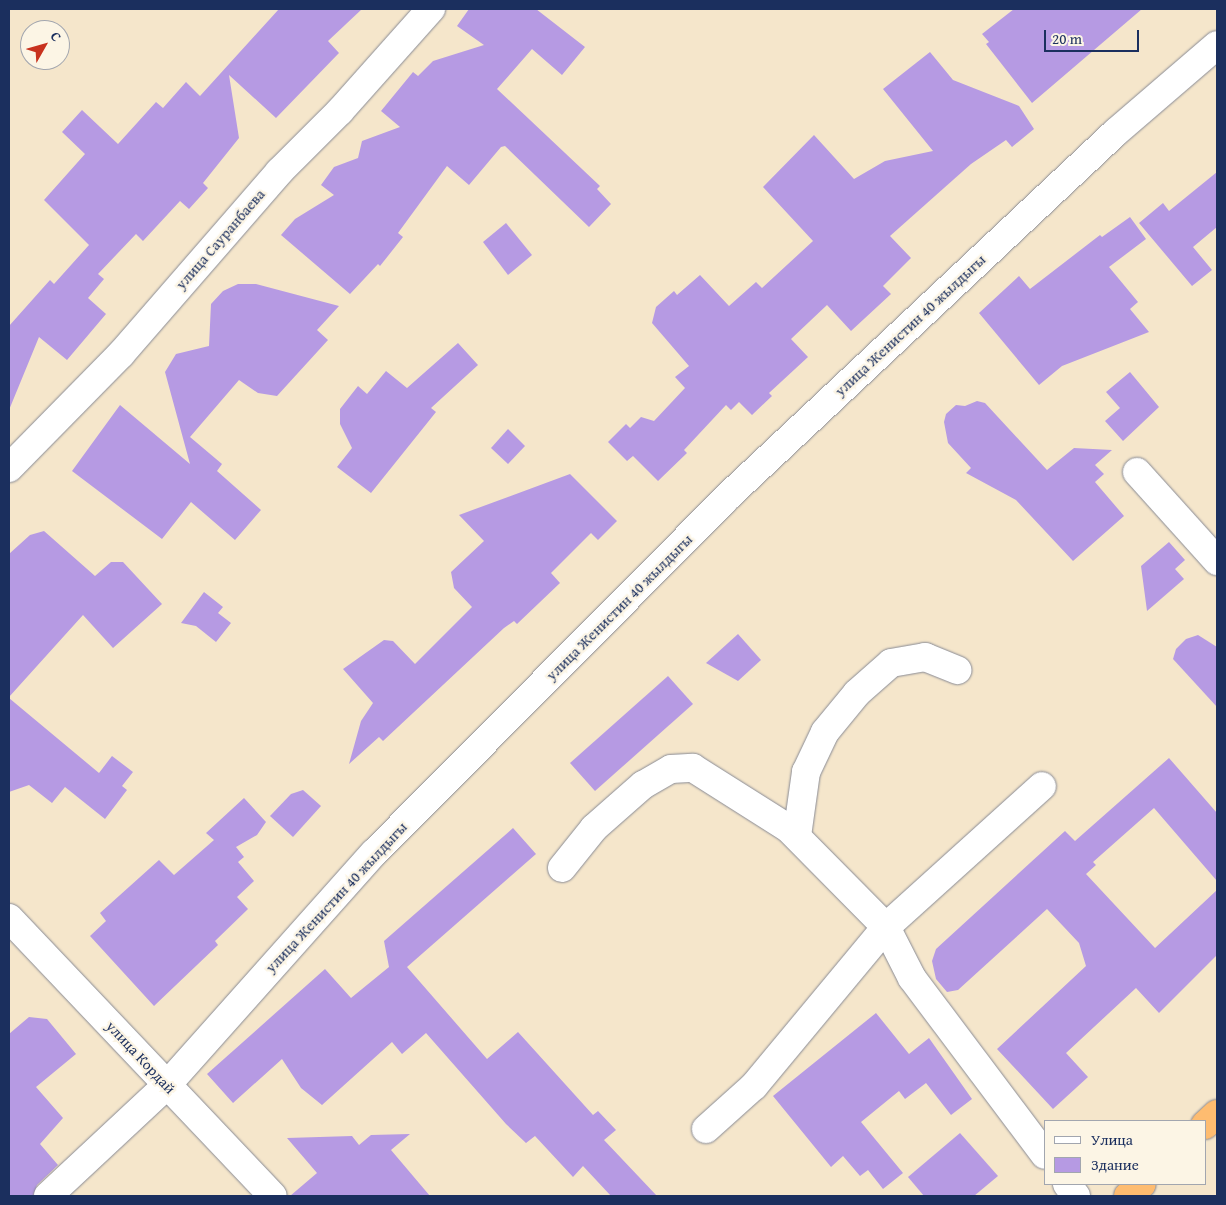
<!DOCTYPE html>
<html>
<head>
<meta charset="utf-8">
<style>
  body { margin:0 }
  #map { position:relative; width:1226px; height:1205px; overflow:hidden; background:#f5e6cb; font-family:"Gentium Book Plus",serif }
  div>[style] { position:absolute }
  .building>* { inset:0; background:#b69ae3 }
  .roads { filter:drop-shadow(0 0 1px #888a94) drop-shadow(0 0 1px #888a94) }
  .minor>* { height:28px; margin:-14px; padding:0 14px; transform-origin:14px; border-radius:14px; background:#fff }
  .highway>* { height:28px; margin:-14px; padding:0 14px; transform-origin:14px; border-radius:14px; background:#febc70 }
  span { translate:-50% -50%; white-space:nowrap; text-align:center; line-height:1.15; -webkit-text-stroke:4.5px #fcf5e5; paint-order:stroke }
  .street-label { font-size:15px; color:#1b2f5e }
  .frame { position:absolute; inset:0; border:10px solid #1b2f5e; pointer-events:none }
  .legend { position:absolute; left:1044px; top:1120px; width:162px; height:65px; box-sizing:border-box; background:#fcf5e5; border:1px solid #a2a6af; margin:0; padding:6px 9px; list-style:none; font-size:15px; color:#1b2f5e }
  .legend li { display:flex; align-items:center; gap:10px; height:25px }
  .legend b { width:25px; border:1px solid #a2a6af }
  .north { position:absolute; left:20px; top:20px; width:50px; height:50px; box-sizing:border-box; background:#fcf5e5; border:1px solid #a2a6af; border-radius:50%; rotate:52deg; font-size:14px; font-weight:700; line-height:20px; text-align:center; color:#1b2f5e }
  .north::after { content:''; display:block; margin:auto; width:18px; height:22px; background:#c8321e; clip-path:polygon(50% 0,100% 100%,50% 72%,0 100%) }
  .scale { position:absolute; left:1044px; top:30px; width:95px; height:22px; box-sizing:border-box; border:2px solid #1b2f5e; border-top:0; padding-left:6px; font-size:15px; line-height:18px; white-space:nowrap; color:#1b2f5e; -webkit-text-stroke:4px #fcf5e5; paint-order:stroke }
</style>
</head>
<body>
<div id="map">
  <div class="building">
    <i style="clip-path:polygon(279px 9px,362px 9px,328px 41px,339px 53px,276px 118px,229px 75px,239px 138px,203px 183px,208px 188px,189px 209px,180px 201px,143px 241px,136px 234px,98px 274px,104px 279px,88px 298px,106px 314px,67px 360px,39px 337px,9px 410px,9px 326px,50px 280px,54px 284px,89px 245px,44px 200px,85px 154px,62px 132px,82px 110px,118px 144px,156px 102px,163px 108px,186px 82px,200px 96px)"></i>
    <i style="clip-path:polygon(469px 9px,536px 9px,585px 47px,562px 75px,532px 49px,497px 89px,600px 186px,597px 189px,611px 204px,589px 227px,505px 146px,501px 147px,469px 185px,447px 166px,398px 233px,403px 237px,380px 266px,378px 264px,350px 294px,281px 235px,295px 219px,334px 195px,321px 185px,334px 167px,358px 158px,362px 141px,400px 127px,381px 111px,413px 72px,418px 76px,433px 61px,484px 45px,457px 26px)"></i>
    <i style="clip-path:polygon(1014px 9px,1142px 9px,1032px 103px,986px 44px,989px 42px,982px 34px)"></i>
    <i style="clip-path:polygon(930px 52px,953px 80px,1019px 106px,1034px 129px,1012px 147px,1006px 140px,971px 164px,890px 236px,911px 258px,883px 286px,891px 294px,851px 331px,827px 305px,791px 339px,808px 357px,769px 393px,772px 396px,752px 415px,739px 402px,731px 410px,726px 405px,684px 450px,687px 453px,658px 481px,633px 456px,627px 461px,608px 442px,626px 424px,630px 428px,641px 417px,654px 421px,685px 388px,675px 377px,689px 366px,652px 323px,656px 307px,674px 291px,677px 295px,700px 275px,729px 306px,756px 282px,762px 288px,813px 241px,763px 187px,814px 135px,854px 179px,885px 161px,933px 151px,883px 89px)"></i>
    <i style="clip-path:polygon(1217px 172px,1217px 227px,1193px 247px,1212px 270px,1192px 286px,1139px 223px,1163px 203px,1169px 211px)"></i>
    <i style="clip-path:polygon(1130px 217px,1146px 239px,1109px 267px,1138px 302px,1130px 309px,1149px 332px,1062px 366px,1039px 385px,979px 313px,1019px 276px,1030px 289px,1100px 235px,1102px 237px)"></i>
    <i style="clip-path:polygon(506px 223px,532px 255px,508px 275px,483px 242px)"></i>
    <i style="clip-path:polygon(238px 284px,256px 284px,339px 306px,317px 330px,328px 340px,277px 396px,258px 393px,239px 380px,190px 437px,222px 464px,217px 471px,261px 510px,235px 540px,191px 502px,162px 539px,72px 471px,120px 405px,190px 464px,165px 372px,176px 354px,209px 346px,211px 304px,223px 291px)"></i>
    <i style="clip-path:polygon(458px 343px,478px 365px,431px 408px,436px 412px,371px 493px,337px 467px,352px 448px,340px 424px,340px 409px,358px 386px,367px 394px,386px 371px,407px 388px)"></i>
    <i style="clip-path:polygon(1130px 372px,1159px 407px,1123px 441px,1105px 421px,1120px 408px,1106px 392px)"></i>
    <i style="clip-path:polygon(977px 401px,985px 403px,1047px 470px,1074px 448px,1112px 450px,1095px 465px,1104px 474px,1095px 482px,1124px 516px,1073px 561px,1016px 500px,966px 473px,971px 468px,948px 443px,944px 422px,946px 414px,956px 405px,965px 406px)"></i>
    <i style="clip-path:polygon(508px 429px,525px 446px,508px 464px,491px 448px)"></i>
    <i style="clip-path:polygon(570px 474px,617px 521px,598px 540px,591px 533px,551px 573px,560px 583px,517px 624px,514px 621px,504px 628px,383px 741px,379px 737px,349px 764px,361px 721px,373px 703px,343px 669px,384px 640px,393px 641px,415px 664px,472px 607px,454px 588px,451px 572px,484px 541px,459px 515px)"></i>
    <i style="clip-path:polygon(44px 531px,95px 576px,111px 562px,123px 562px,162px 604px,113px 648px,83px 615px,9px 697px,9px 554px,30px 535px)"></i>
    <i style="clip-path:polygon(1169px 542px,1185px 560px,1175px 569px,1184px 579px,1147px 611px,1141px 566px)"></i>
    <i style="clip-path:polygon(204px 592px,223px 607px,218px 613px,231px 623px,216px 642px,196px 626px,181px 623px)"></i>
    <i style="clip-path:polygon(738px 634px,761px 660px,738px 681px,706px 663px)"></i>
    <i style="clip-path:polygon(1198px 635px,1217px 647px,1217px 707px,1173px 659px,1176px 649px,1186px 639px)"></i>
    <i style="clip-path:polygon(668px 676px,693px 704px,595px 791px,570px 763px)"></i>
    <i style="clip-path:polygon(9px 698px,99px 773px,112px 756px,133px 772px,122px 786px,127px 790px,105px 819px,65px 787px,52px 803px,29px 785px,9px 792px)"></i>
    <i style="clip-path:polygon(1169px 758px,1217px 813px,1217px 881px,1154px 808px,1093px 862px,1096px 865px,1086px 874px,1155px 948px,1217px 890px,1217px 955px,1159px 1013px,1136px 988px,1066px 1053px,1088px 1077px,1053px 1109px,997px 1049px,1086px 966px,1079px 943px,1047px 909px,958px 990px,947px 992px,936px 979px,932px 961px,936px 949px,1065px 831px,1075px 841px)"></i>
    <i style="clip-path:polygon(303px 790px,321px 806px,293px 837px,270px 816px,291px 794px)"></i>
    <i style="clip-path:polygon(244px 798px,266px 822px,257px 835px,236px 847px,244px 857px,238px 862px,254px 881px,237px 897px,248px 909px,215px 941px,218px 945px,154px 1006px,90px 936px,106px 921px,100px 913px,159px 860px,174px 875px,214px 840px,206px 833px)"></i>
    <i style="clip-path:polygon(513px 828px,536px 854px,407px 967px,487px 1059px,518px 1032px,593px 1115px,598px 1111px,616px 1130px,604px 1140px,657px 1196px,611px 1196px,583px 1166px,573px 1177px,535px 1136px,526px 1143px,506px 1124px,426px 1033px,402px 1054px,392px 1042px,322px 1105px,301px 1088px,282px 1059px,233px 1103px,207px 1074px,325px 969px,351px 998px,389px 967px,384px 941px)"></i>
    <i style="clip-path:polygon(876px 1013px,909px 1054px,929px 1038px,972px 1099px,951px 1115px,926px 1083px,905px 1099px,899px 1091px,861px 1122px,903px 1173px,883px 1189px,868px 1170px,860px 1176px,843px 1156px,831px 1167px,773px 1096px)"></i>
    <i style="clip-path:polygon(29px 1017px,47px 1019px,76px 1054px,36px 1087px,63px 1118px,40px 1144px,58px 1165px,37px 1185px,33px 1196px,9px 1196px,9px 1034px)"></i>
    <i style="clip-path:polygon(960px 1133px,998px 1176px,974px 1196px,924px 1196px,908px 1177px)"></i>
    <i style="clip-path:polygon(410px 1134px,391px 1150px,430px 1196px,290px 1196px,317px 1173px,287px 1138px,352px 1136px,359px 1145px,371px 1135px)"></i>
  </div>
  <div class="roads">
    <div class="minor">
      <i style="left:9px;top:468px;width:160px;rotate:-45.5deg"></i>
      <i style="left:121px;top:354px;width:241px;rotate:-49deg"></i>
      <i style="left:279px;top:172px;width:86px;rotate:-45deg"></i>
      <i style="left:340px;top:111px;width:137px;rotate:-48.3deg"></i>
      <i style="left:1137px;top:472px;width:120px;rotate:48deg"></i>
      <i style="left:797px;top:836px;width:65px;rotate:-82deg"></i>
      <i style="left:806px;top:772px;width:44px;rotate:-64.6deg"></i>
      <i style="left:825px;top:732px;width:50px;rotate:-50.6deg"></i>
      <i style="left:857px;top:693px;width:45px;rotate:-41.4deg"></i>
      <i style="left:891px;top:663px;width:35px;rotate:-10deg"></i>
      <i style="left:925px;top:657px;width:35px;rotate:22deg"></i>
      <i style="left:562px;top:868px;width:51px;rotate:-51.3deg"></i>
      <i style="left:594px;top:828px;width:65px;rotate:-41.3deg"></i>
      <i style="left:643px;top:785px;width:32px;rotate:-30deg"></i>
      <i style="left:671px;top:769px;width:22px;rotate:-3deg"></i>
      <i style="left:693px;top:768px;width:112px;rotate:32.3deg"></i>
      <i style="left:788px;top:828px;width:139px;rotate:45.3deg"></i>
      <i style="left:886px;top:927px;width:57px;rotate:63deg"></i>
      <i style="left:912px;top:978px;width:221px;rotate:53.1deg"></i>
      <i style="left:9px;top:918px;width:383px;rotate:46.5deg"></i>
      <i style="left:706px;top:1129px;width:64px;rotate:-41.9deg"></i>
      <i style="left:754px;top:1086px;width:207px;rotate:-50.3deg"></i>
      <i style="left:886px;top:927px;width:210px;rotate:-42.1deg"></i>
      <i style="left:1067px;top:1184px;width:15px;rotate:53deg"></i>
      <i style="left:48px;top:1196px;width:163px;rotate:-43deg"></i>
      <i style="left:167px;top:1085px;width:311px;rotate:-48.3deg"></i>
      <i style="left:374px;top:853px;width:497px;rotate:-45.2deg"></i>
      <i style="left:724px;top:500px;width:538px;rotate:-43.19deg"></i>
      <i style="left:1116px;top:132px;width:133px;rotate:-40.7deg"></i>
    </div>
    <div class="highway">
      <i style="left:1205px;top:1125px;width:16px;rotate:-43deg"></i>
      <i style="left:1128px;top:1196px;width:18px;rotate:-41deg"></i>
    </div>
  </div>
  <div class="street-label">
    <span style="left:220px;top:239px;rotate:-49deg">улица Сауранбаева</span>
    <span style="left:910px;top:325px;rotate:-43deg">улица Женистин 40 жылдыгы</span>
    <span style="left:619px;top:607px;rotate:-45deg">улица Женистин 40 жылдыгы</span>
    <span style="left:336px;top:897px;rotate:-47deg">улица Женистин 40 жылдыгы</span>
    <span style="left:141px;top:1057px;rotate:47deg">улица Кордай</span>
  </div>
  <div class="frame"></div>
  <ul class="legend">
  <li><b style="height:6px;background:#fff"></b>Улица</li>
  <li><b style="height:14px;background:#b69ae3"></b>Здание</li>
  </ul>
  <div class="north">С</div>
  <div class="scale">20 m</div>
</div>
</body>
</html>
